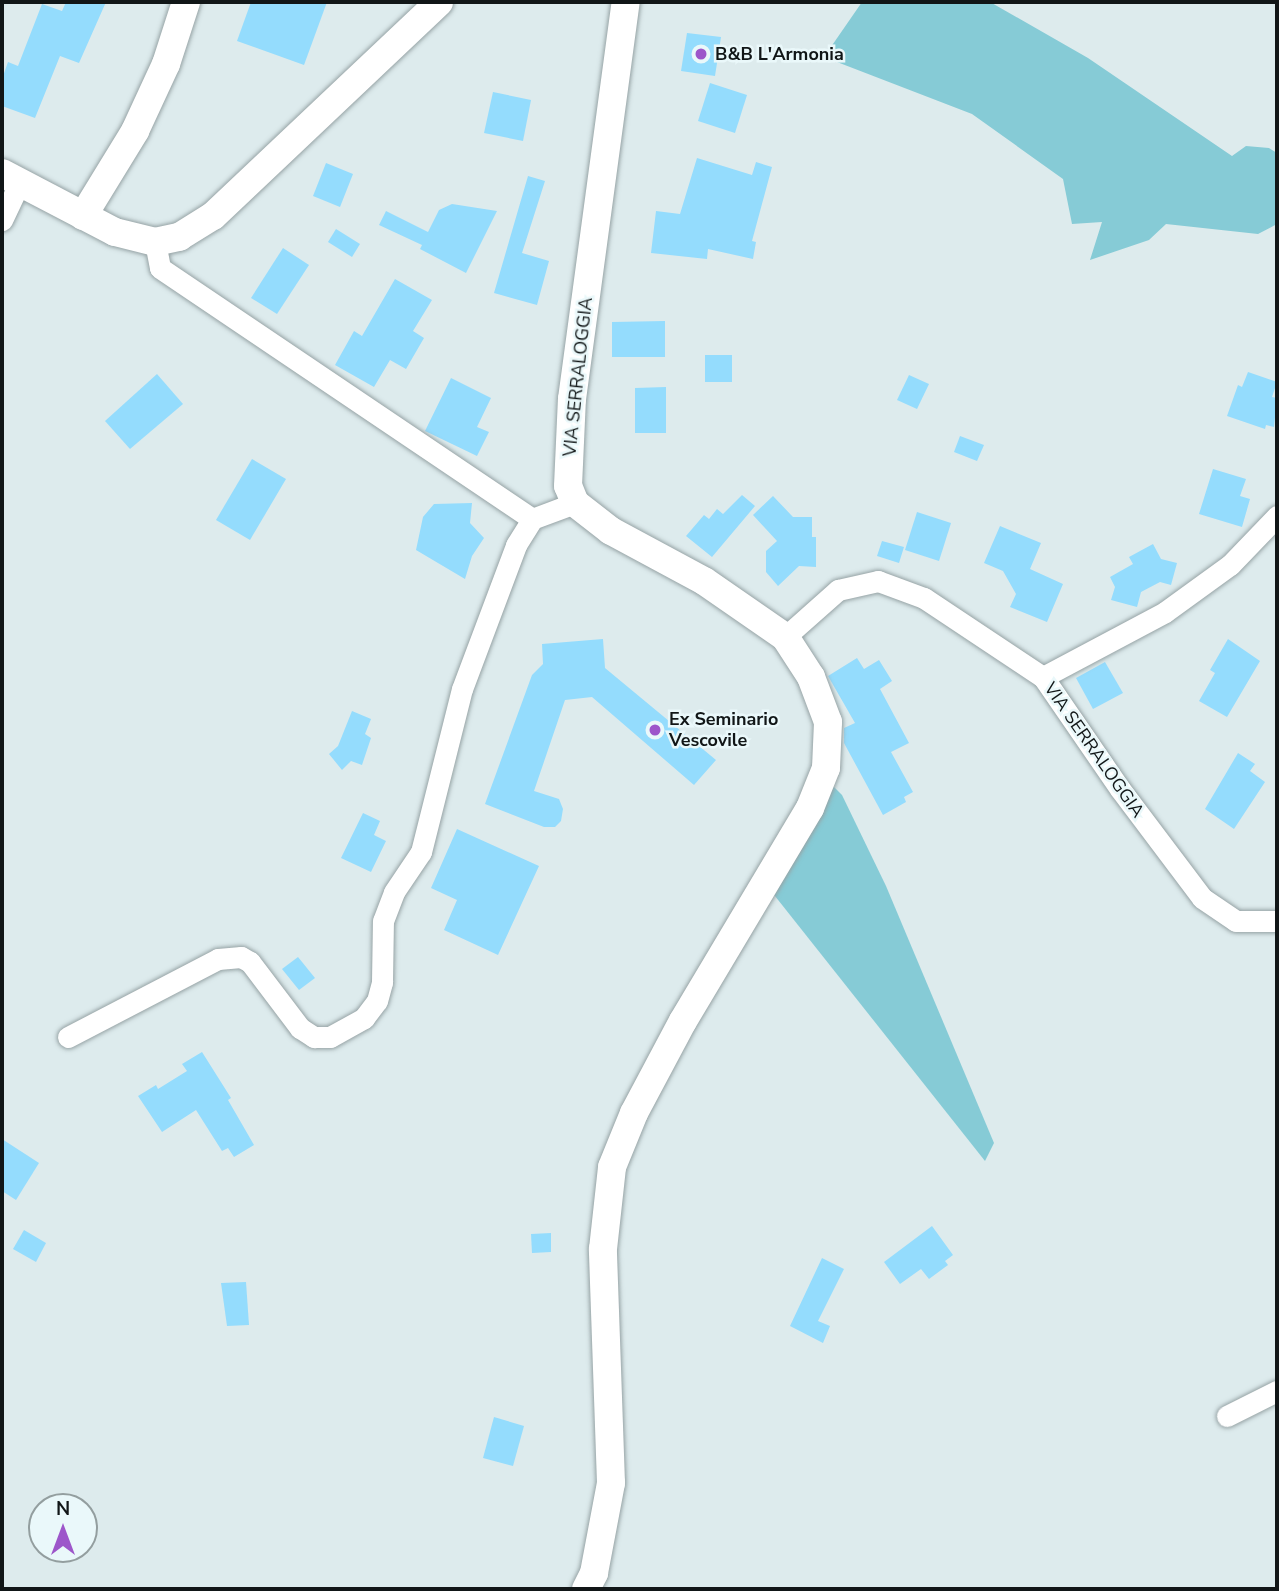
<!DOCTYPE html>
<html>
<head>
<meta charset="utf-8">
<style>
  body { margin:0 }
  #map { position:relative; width:1279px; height:1591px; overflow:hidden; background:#ddebed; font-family:"Nunito Sans",sans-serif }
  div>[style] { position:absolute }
  .green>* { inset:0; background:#86cbd6 }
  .building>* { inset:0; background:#94dcfd }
  .roads { filter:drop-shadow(0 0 2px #96a3a5) drop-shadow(0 0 2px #96a3a5) }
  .street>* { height:21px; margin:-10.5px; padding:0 10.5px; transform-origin:10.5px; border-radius:10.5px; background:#fff }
  .secondary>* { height:28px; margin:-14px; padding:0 14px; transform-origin:14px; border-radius:14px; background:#fff }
  .dots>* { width:19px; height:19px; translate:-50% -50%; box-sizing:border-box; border:4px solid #eaf8fa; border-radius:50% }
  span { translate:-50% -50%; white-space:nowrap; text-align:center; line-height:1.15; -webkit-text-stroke:5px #eaf8fa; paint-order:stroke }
  .poi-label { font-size:18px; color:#111617; font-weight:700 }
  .left { translate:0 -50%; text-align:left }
  .street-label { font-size:18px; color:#111617 }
  .frame { position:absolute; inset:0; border:4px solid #111617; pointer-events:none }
  .north { position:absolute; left:28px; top:1493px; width:70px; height:70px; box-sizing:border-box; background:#eaf8fa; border:2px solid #939e9f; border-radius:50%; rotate:0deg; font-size:19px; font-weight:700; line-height:28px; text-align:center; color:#111617 }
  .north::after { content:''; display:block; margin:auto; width:24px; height:32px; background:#9d56ca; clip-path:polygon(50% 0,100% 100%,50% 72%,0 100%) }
</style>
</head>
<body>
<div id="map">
  <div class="green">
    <i style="clip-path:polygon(862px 2px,990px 2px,1088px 58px,1232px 156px,1246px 146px,1269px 148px,1277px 153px,1277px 224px,1258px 234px,1166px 224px,1149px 240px,1090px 260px,1102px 222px,1072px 224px,1063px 179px,972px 114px,824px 57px)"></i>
    <i style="clip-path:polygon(828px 781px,842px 795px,886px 886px,994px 1143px,985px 1161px,771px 891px)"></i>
  </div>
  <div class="building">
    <i style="clip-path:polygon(66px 2px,106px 2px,79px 63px,60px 56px,35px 118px,2px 106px,2px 79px,8px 62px,18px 66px,42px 4px,62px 11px)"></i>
    <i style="clip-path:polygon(251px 2px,327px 2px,304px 65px,237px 41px)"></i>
    <i style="clip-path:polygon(687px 33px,721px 37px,715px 76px,681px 71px)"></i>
    <i style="clip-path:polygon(710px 83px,747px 95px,735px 133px,698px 121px)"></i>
    <i style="clip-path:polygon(493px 92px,531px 100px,523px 141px,484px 133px)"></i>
    <i style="clip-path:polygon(697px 158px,752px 175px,756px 162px,772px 167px,752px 241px,756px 242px,753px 259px,708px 249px,707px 259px,651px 253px,656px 211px,680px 214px)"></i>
    <i style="clip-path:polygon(326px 163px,353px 174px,340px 207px,313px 196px)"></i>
    <i style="clip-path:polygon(528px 176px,545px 181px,522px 253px,549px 261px,537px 305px,494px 293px)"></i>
    <i style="clip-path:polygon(452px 204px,497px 211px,466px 273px,420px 249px,422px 245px,379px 225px,386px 211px,428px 232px,439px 210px)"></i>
    <i style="clip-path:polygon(336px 229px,360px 244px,352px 257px,328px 242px)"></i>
    <i style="clip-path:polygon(283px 248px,309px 265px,277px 314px,251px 298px)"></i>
    <i style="clip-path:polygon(395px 279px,432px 300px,413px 331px,424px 338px,406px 369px,390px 360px,374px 387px,335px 365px,354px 331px,362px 336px)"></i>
    <i style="clip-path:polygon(665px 321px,665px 357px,612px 357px,612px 322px)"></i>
    <i style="clip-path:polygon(705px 355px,732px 355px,732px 382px,705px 382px)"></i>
    <i style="clip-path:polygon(1248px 372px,1277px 382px,1272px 397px,1277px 398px,1274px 427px,1266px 425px,1265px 429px,1227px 416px,1238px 385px,1242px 387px)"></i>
    <i style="clip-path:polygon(157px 374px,183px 404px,130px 449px,105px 421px)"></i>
    <i style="clip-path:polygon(909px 375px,929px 384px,917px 409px,897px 400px)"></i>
    <i style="clip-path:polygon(451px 378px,491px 398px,477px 427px,489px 432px,477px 456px,425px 431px)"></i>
    <i style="clip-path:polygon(666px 387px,666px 433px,635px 433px,635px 388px)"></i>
    <i style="clip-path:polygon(960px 436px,984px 445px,977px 461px,954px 452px)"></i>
    <i style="clip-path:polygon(252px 459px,286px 479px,250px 540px,216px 520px)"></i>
    <i style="clip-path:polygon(1213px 469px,1246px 479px,1240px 496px,1250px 499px,1242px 527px,1199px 514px)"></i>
    <i style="clip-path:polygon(742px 495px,755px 506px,712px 557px,686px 536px,704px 515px,709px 519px,717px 509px,723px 514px)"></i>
    <i style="clip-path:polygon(773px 496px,793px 517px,812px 517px,812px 537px,816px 537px,816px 567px,799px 566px,778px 586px,766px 572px,766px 551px,777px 541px,753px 515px)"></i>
    <i style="clip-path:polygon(472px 503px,470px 523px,484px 538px,472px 556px,465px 579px,416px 550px,423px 517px,434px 504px)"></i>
    <i style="clip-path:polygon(917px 512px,951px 523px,939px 561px,905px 550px)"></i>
    <i style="clip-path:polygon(1000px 526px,1041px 543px,1030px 569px,1063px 584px,1047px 622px,1010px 607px,1016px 594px,1003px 571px,984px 563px)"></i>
    <i style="clip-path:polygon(882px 541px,904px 547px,899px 563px,877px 556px)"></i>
    <i style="clip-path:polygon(1153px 544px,1161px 559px,1177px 563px,1171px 585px,1160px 582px,1141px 592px,1137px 607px,1111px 600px,1115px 587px,1110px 577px,1133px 564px,1129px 557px)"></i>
    <i style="clip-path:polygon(603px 639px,605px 668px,716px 760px,694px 785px,592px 697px,565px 700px,534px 791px,559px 799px,563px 809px,561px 821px,555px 827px,544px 827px,485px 804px,532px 675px,543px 664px,542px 644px)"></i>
    <i style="clip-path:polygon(1228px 639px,1260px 661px,1227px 717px,1199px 701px,1215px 673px,1210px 670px)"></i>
    <i style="clip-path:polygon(857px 658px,864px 669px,879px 660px,892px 681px,880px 689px,909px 743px,891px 752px,913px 792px,904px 797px,906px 802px,883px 815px,844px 743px,844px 728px,855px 723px,828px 676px)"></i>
    <i style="clip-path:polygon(1105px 662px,1123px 693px,1093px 709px,1076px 678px)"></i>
    <i style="clip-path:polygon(352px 711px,371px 719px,365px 734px,371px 738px,362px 765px,351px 761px,342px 770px,329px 754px,338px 746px)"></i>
    <i style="clip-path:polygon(1238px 753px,1255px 764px,1250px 771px,1265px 782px,1234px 829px,1205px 809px)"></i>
    <i style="clip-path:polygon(363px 813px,380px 821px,374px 835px,386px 841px,371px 872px,341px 858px)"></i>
    <i style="clip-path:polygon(457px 829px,539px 866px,498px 955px,444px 930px,457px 900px,431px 888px)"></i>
    <i style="clip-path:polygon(298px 957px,315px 978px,299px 990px,282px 969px)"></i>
    <i style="clip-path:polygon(202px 1052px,231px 1098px,228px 1100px,254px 1145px,234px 1157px,228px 1148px,222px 1151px,196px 1110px,162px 1132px,138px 1096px,156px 1085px,158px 1089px,187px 1071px,182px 1064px)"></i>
    <i style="clip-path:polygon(2px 1139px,39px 1163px,16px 1200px,2px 1191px)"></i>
    <i style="clip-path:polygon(932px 1226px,953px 1255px,945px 1261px,948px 1265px,929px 1279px,921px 1269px,900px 1284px,884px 1262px)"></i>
    <i style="clip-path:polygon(24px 1230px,46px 1243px,36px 1262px,13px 1249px)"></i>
    <i style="clip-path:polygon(551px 1233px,551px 1252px,532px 1253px,531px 1234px)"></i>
    <i style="clip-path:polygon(822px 1258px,844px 1269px,818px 1321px,830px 1326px,823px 1343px,790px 1326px)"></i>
    <i style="clip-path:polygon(246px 1282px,249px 1325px,227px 1326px,221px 1283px)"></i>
    <i style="clip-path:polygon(494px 1417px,524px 1426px,513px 1466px,483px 1458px)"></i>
  </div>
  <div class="roads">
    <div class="street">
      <i style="left:2px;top:220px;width:42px;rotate:-64.7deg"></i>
      <i style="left:155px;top:242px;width:26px;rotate:79deg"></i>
      <i style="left:160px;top:268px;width:449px;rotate:34deg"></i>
      <i style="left:785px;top:637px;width:71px;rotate:-41.6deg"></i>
      <i style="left:838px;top:590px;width:41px;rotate:-12.7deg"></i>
      <i style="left:878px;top:581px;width:49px;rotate:20.3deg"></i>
      <i style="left:924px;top:598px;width:143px;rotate:33.6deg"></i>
      <i style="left:1043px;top:677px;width:136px;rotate:55.5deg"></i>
      <i style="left:1120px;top:789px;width:136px;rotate:53deg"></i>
      <i style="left:1202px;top:898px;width:41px;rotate:34.1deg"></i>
      <i style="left:1236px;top:921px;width:41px"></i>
      <i style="left:1043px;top:677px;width:138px;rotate:-28deg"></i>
      <i style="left:1165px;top:612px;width:80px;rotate:-35.9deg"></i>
      <i style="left:1230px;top:565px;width:68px;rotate:-46.2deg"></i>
      <i style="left:68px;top:1037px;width:169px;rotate:-27.5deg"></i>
      <i style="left:218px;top:959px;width:23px;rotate:-5deg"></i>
      <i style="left:241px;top:957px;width:10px;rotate:29deg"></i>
      <i style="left:250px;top:962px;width:83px;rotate:52.9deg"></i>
      <i style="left:300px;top:1028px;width:17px;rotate:33deg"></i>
      <i style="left:314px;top:1037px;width:16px"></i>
      <i style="left:330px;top:1037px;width:39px;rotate:-29deg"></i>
      <i style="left:364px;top:1018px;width:21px;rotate:-53deg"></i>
      <i style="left:377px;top:1001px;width:20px;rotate:-75deg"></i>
      <i style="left:382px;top:982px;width:61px;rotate:-89.1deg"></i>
      <i style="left:383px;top:921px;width:31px;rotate:-69deg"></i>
      <i style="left:394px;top:892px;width:48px;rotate:-56deg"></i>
      <i style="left:421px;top:852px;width:168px;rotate:-75.9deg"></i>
      <i style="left:462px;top:689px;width:154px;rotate:-69.4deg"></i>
      <i style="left:516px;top:545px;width:31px;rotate:-58deg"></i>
      <i style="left:532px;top:519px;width:46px;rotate:-20.4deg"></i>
      <i style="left:1227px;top:1416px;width:56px;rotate:-26.6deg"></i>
    </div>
    <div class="secondary">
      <i style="left:2px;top:173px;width:127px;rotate:27.6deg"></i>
      <i style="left:115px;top:232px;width:41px;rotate:14deg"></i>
      <i style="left:155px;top:242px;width:25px;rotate:-12deg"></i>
      <i style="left:179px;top:237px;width:40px;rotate:-32deg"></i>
      <i style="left:213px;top:216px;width:311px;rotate:-43.4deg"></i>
      <i style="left:83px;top:216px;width:100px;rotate:-58.5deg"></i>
      <i style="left:135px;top:131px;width:74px;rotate:-65.2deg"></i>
      <i style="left:166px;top:64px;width:65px;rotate:-72.1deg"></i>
      <i style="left:586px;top:1589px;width:18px;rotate:-63deg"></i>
      <i style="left:594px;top:1573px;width:92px;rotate:-79.3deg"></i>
      <i style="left:611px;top:1483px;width:234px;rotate:-92deg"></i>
      <i style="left:603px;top:1249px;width:82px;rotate:-83.7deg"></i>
      <i style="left:612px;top:1167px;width:58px;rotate:-67.8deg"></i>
      <i style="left:634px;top:1113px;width:104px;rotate:-62deg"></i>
      <i style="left:683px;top:1021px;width:248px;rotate:-59.2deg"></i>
      <i style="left:810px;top:808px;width:43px;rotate:-68.2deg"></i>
      <i style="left:826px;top:768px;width:46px;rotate:-87.5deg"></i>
      <i style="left:828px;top:722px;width:48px;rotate:-110.7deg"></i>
      <i style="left:811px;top:677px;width:48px;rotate:-123deg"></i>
      <i style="left:785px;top:637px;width:98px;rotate:-145.3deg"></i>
      <i style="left:704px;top:581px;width:106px;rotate:-151.7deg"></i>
      <i style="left:611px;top:531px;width:46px;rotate:-142.1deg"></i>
      <i style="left:575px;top:503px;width:18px;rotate:-112deg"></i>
      <i style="left:568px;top:486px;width:87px;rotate:-87.4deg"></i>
      <i style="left:572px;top:399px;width:401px;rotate:-82.3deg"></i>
    </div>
  </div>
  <div class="dots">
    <i style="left:701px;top:54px;background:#9d56ca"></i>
    <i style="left:655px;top:730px;background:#9d56ca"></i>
  </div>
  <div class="poi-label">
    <span class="left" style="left:715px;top:54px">B&amp;B L'Armonia</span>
    <span class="left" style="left:669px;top:730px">Ex Seminario<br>Vescovile</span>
  </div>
  <div class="street-label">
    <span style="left:578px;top:377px;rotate:-84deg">VIA SERRALOGGIA</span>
    <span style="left:1094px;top:750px;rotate:55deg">VIA SERRALOGGIA</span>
  </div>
  <div class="frame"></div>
  <div class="north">N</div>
</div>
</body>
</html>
